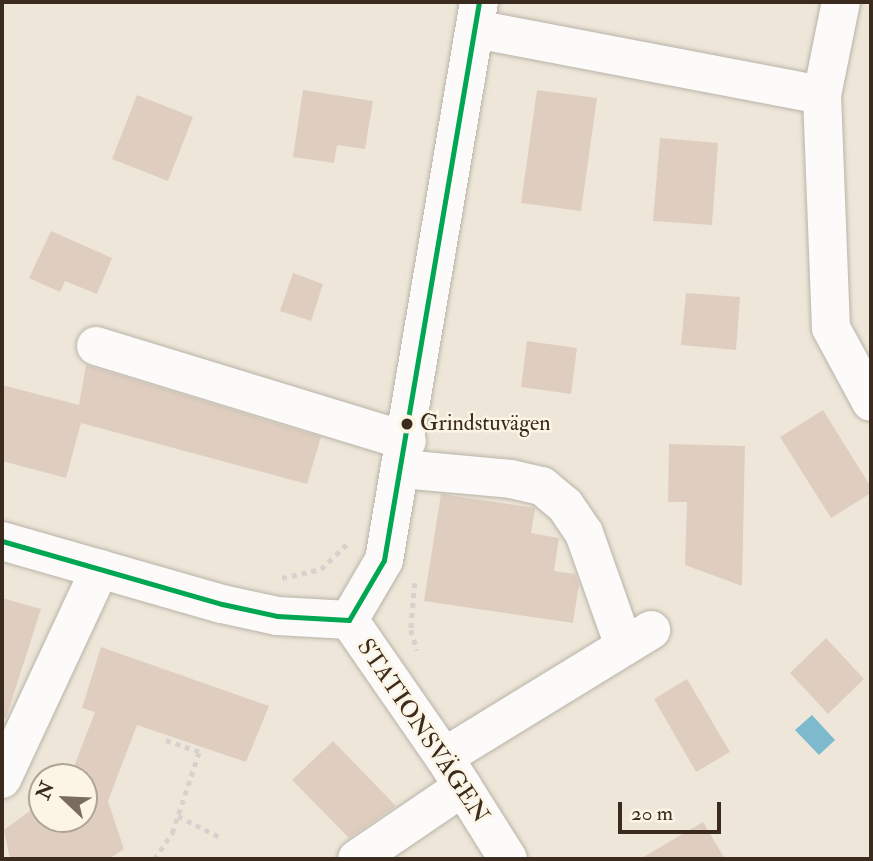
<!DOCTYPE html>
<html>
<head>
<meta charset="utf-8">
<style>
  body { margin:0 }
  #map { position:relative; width:873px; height:861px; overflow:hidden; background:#eee7d9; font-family:"IM FELL Double Pica",serif }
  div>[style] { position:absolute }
  .water>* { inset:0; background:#7dbace }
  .building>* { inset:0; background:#dfcec0 }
  .path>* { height:4.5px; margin-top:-2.25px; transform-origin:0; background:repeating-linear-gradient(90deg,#d6d3cf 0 5px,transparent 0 10px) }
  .roads { filter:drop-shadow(0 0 2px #b9b3a9) drop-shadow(0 0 2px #b9b3a9) }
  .minor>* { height:38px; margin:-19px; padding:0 19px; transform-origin:19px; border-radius:19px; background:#fcfbf9 }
  .bus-1>* { height:5px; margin:-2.5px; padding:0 2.5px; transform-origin:2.5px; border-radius:2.5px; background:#00a651 }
  .dots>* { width:19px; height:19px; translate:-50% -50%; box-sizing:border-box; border:4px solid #fcf5e5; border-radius:50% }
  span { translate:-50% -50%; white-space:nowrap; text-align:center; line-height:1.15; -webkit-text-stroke:5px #fcf5e5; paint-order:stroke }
  .bus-label { font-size:22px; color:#3b2a1e }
  .left { translate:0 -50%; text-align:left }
  .street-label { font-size:24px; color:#3b2a1e }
  .frame { position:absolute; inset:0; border:4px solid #3b2a1e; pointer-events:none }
  .north { position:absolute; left:28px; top:763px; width:70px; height:70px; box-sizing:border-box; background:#fcf5e5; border:2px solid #afa495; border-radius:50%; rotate:293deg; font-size:19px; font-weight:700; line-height:28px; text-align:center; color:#3b2a1e }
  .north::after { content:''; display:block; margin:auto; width:24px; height:32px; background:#7a6c5f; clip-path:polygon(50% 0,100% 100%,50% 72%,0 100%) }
  .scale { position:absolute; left:618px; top:802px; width:103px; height:32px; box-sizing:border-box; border:4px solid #3b2a1e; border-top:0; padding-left:9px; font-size:21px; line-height:24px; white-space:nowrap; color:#3b2a1e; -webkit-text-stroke:5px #fcf5e5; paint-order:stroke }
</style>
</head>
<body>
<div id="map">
  <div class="water">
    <i style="clip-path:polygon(812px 715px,835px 740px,819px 755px,795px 730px)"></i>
  </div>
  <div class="building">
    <i style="clip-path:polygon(303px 90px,373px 101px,365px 149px,337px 145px,334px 163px,293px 157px)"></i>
    <i style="clip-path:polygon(537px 90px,597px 98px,581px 211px,521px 203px)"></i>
    <i style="clip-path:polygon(137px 95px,193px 117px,168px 181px,112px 159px)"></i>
    <i style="clip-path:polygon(660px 138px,718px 143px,712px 225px,653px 221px)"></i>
    <i style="clip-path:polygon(51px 231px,112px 258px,97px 294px,65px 281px,60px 292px,29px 278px)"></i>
    <i style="clip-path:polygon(293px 273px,323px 284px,311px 321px,280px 311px)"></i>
    <i style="clip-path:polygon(686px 293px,740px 297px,736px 350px,681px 345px)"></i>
    <i style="clip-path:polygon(527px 341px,577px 348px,571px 394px,521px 387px)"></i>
    <i style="clip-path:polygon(86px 365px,321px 437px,307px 484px,81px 423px,66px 478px,2px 461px,2px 385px,79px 405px)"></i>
    <i style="clip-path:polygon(823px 410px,871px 487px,871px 493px,831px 518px,780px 437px)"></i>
    <i style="clip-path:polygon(669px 444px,745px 446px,742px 586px,685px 565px,687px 502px,668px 502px)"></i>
    <i style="clip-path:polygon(441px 494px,535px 508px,531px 533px,559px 538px,554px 571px,575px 574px,579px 584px,573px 623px,424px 601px)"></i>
    <i style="clip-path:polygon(2px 598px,41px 609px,6px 718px,2px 718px)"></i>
    <i style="clip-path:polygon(826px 638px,864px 679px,828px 714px,790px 673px)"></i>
    <i style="clip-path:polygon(101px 647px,269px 706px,246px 762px,137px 725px,108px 801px,124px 849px,109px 859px,10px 859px,4px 830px,42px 802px,42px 819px,84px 819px,84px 777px,70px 777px,95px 712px,82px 708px)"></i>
    <i style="clip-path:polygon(687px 679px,730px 752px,696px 772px,654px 699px)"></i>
    <i style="clip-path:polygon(333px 741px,396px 806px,349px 838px,292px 780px)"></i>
    <i style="clip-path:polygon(703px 822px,725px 859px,640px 859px)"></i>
  </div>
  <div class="path">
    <i style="left:282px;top:578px;width:40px;rotate:-13deg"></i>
    <i style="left:321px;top:569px;width:39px;rotate:-44deg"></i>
    <i style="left:415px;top:583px;width:47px;rotate:94.9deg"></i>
    <i style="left:411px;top:630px;width:21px;rotate:73deg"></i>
    <i style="left:178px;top:816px;width:49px;rotate:26.6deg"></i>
    <i style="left:154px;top:859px;width:32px;rotate:-55deg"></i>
    <i style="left:172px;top:833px;width:85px;rotate:-71.6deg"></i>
    <i style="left:199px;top:752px;width:37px;rotate:-161deg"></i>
  </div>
  <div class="roads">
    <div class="minor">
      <i style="left:475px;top:29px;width:353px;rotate:10.8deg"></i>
      <i style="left:822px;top:95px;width:233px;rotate:87.8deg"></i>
      <i style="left:831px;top:328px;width:84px;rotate:61.6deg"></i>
      <i style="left:822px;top:95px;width:95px;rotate:-78.5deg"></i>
      <i style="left:96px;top:346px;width:325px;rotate:17deg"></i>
      <i style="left:402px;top:469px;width:109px;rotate:5.2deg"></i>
      <i style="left:511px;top:479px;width:32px;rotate:13deg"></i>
      <i style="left:542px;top:486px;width:30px;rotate:40deg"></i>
      <i style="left:565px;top:505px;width:34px;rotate:56deg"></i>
      <i style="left:584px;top:533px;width:120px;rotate:70.5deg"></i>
      <i style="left:2px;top:541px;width:229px;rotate:16deg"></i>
      <i style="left:222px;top:604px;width:56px;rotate:12.3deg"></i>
      <i style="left:277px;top:616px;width:72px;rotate:3.2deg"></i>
      <i style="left:349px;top:620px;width:69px;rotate:-59.7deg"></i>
      <i style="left:384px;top:560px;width:566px;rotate:-80.34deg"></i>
      <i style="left:349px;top:620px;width:167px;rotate:55.3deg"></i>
      <i style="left:444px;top:757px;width:120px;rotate:57.9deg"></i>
      <i style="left:444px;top:757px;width:243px;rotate:-31.5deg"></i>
      <i style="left:2px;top:779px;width:232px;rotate:-65deg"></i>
      <i style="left:357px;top:859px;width:128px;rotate:-34.2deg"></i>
    </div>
  </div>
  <div class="bus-1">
    <i style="left:2px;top:541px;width:229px;rotate:16deg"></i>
    <i style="left:222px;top:604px;width:56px;rotate:12.3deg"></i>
    <i style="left:277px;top:616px;width:72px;rotate:3.2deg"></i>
    <i style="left:349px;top:620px;width:69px;rotate:-59.7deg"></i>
    <i style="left:384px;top:560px;width:566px;rotate:-80.34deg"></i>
  </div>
  <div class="dots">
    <i style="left:407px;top:424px;background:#3b2a1e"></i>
  </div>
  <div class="bus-label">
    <span class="left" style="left:420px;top:424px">Grindstuvägen</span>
  </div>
  <div class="street-label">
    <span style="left:423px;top:731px;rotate:56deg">STATIONSVÄGEN</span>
  </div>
  <div class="frame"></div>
  <div class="north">N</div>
  <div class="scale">20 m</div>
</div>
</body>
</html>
